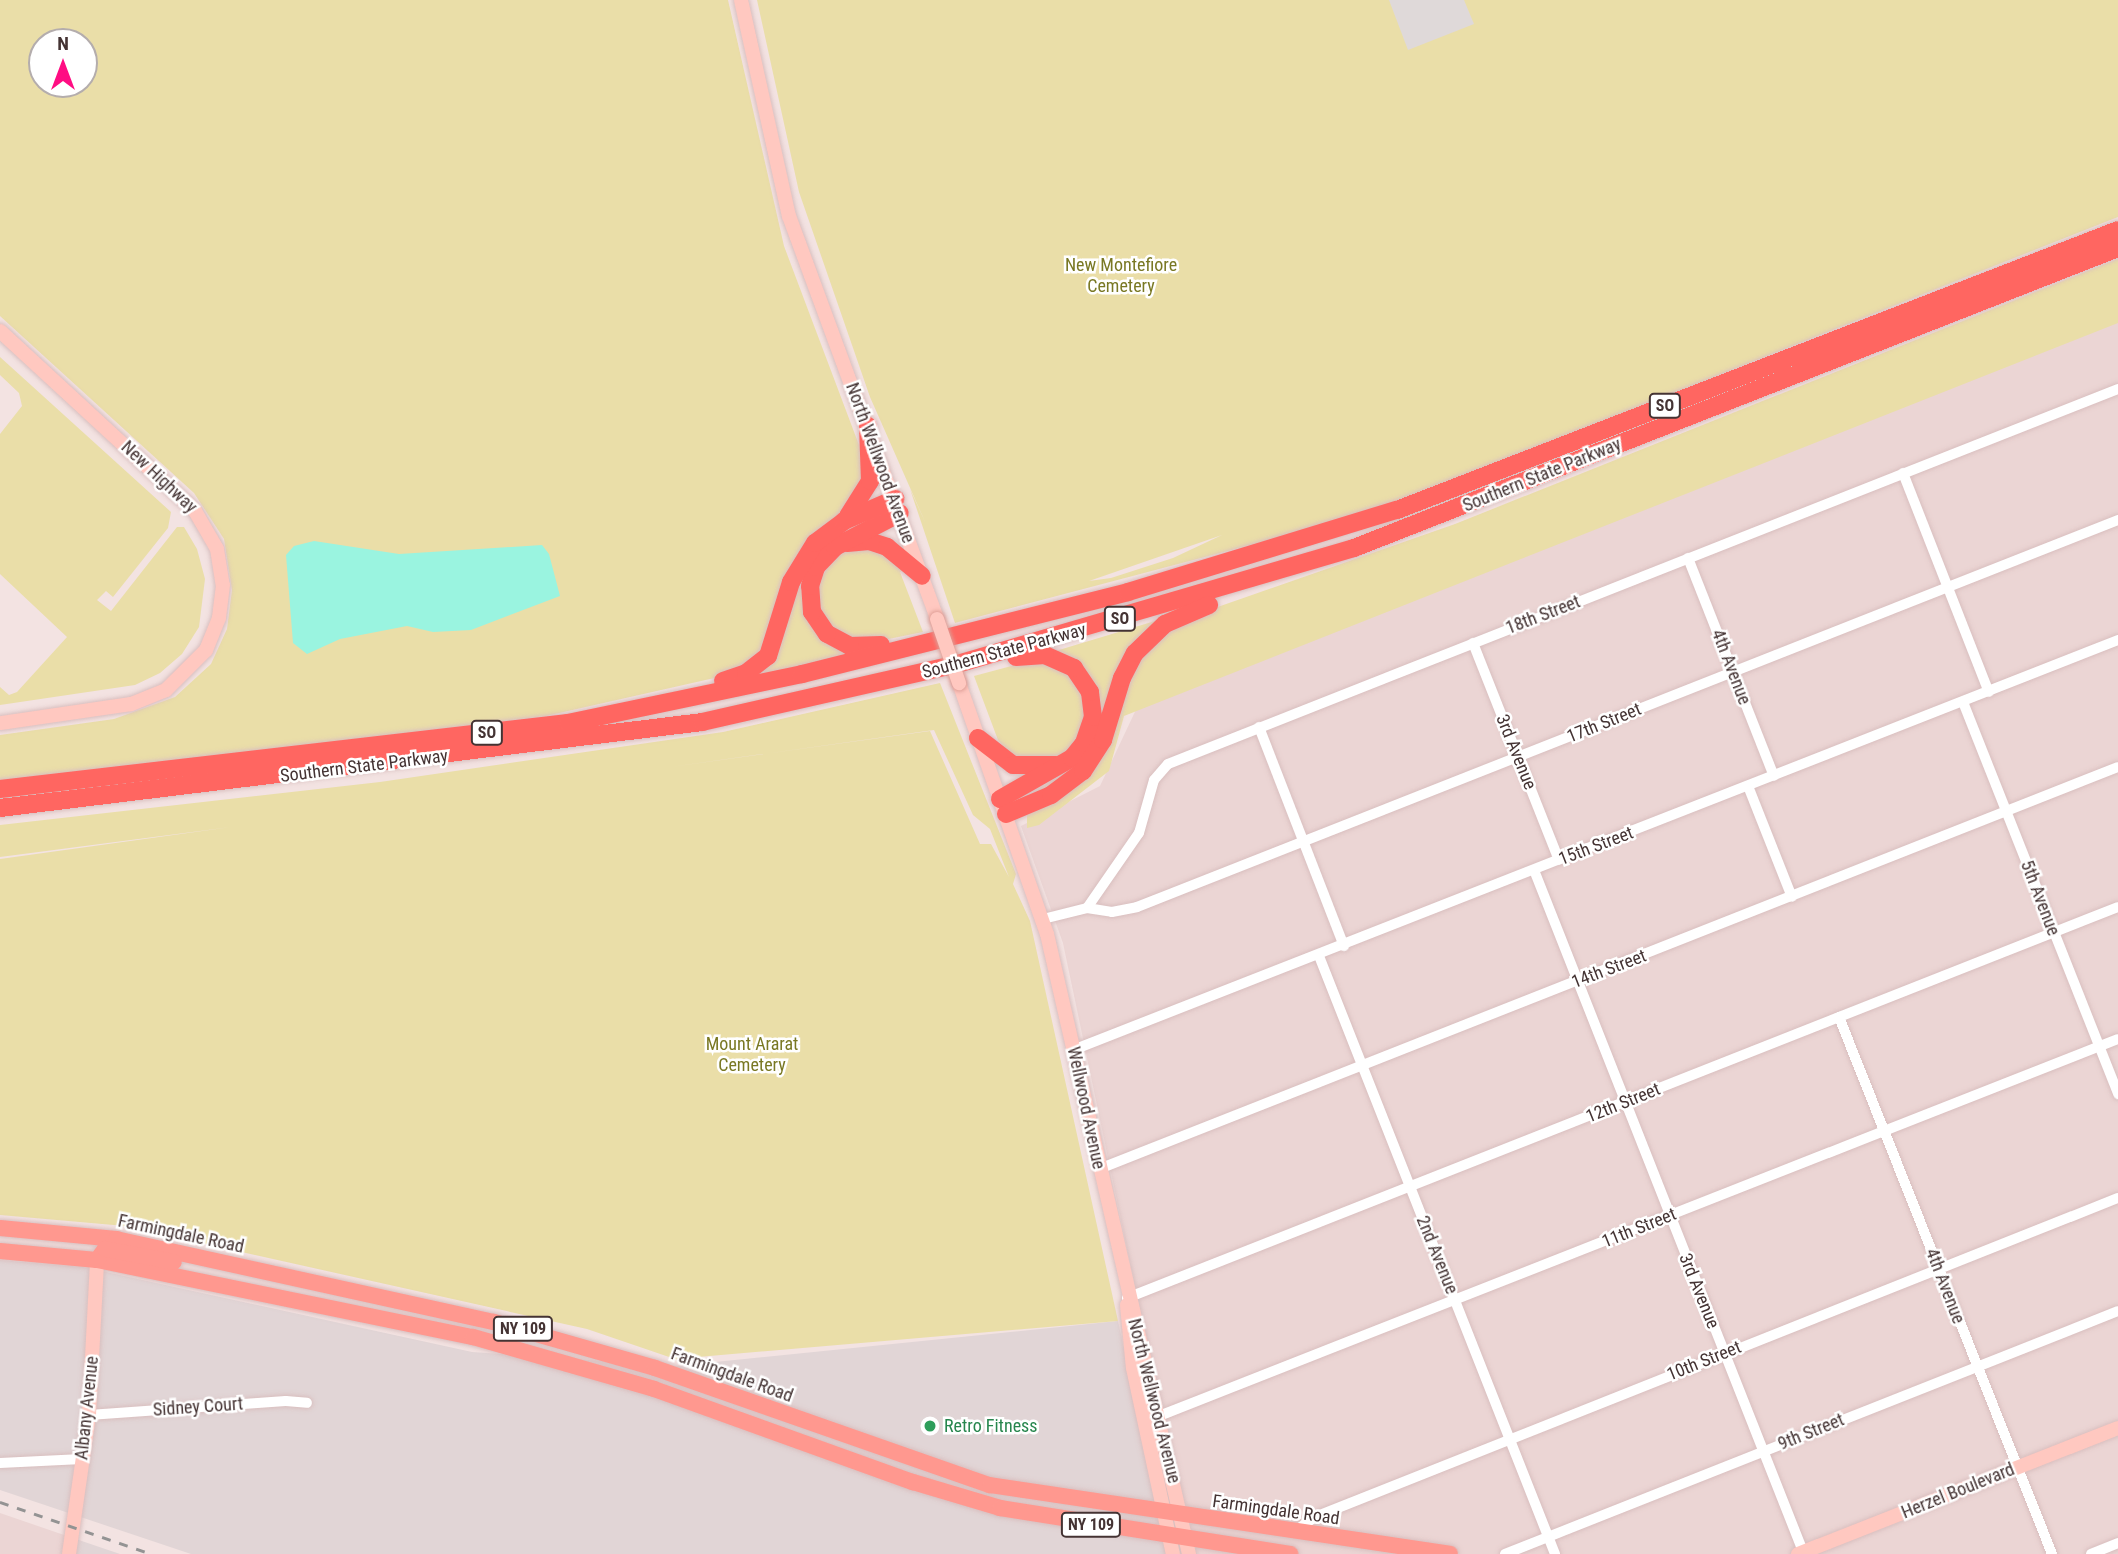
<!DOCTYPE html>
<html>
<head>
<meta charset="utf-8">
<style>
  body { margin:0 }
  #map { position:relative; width:2118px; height:1554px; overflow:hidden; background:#f3e3e2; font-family:"Roboto Condensed",sans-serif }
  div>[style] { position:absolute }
  .residential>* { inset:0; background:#ebd5d4 }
  .industrial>* { inset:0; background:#e1d5d6 }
  .green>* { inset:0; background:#eadea8 }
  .parking>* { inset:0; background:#dfd9d9 }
  .water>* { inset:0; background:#9af4e0 }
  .roads { filter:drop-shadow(0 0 2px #d9bfbf) drop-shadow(0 0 2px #d9bfbf) }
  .street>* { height:10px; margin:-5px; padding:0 5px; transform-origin:5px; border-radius:5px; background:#fff }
  .secondary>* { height:14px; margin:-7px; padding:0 7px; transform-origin:7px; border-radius:7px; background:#ffc8c0 }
  .primary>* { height:16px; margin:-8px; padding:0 8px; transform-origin:8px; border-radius:8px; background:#ff988f }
  .highway>* { height:18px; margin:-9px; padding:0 9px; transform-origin:9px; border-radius:9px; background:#ff6661 }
  .rail>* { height:2.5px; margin-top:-1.25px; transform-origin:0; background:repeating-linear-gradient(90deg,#939393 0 9px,transparent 0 18px) }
  .bridges { filter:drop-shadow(0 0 2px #df9d95) drop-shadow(0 0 2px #df9d95) }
  .secondary-bridge>* { height:14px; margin:-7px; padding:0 7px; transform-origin:7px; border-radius:7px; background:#ffc8c0 }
  .dots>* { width:19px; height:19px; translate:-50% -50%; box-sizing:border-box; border:4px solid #fff; border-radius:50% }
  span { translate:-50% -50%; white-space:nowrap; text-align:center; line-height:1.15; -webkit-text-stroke:5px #fff; paint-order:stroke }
  .shield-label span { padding:2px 5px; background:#fff; border:2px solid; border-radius:5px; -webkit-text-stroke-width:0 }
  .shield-label { font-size:16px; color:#433; font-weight:700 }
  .park-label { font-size:18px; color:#797823 }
  .street-label { font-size:18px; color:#433 }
  .leisure-label { font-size:18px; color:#27864d }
  .left { translate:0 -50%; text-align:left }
  .north { position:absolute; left:28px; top:28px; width:70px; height:70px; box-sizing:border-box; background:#fff; border:2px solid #b4adad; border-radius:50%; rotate:0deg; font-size:19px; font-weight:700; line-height:28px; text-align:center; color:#433 }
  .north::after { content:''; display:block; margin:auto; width:24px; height:32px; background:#ff0d83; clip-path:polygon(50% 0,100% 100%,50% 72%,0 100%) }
</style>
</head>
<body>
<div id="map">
  <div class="residential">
    <i style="clip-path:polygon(2118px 317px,2118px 1554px,1191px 1554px,1063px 943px,1021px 826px,1100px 786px,1141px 699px)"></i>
    <i style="clip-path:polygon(0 1513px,67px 1536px,64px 1554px,0 1554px)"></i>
  </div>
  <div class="industrial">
    <i style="clip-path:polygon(0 1260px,83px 1267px,472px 1352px,676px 1366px,1118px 1321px,1169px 1554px,191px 1554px,0 1490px)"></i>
    <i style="clip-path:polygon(67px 1536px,120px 1554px,64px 1554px)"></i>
  </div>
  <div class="green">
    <i style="clip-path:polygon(evenodd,0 0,728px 0,784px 246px,865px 461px,864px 491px,803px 548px,770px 643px,741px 672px,546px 716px,422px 731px,373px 741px,0 781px,0 735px,114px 719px,175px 697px,211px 664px,227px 629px,232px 590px,224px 539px,194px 493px,0 316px,0 0,42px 42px,84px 42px,84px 84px,42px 84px,42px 42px)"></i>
    <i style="clip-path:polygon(evenodd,757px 0,2118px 0,2118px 217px,1367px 514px,955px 623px,910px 489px,926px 524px,870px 397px,799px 192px,757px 0,1222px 535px,1173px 558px,1111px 578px,1089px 581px,1222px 535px)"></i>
    <i style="clip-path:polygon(2118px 259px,2118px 323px,1124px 716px,1109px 771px,1039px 825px,1027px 828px,1027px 815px,1053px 801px,1133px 668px,1160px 634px,1209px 610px,1455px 524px)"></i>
    <i style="clip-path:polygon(0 357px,171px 512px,168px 528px,113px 597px,106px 591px,97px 600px,111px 611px,177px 527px,184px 527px,197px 549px,205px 579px,199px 627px,182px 654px,160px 673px,135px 685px,0 705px,0 687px,9px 695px,17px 692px,67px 637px,0 574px,0 434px,22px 406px,19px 393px,0 375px)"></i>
    <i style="clip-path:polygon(879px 513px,843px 535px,806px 601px,850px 653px,757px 677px,800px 574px,842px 529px)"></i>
    <i style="clip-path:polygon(874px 546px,904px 570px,900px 572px,923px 632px,864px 644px,824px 625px,817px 601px,821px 578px,833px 559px,852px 548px)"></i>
    <i style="clip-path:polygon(1165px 618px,1147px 635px,1110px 712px,1061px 786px,1022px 799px,1072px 768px,1097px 697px,1049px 653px)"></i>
    <i style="clip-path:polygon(1034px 660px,1073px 673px,1088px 707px,1077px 745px,1059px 759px,1020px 765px,998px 740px,974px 676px)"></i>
    <i style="clip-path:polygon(evenodd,940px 683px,1016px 874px,1013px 884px,1030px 921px,1118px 1321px,675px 1359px,587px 1329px,125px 1226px,0 1215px,0 859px,231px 827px,0 857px,0 825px,380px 782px,723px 732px,940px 683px,934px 730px,973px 815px,990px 829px,1009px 877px,991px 844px,980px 844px,930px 731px,656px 769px,934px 730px)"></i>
  </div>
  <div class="parking">
    <i style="clip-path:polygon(1389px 0,1464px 0,1474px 24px,1408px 50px)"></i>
  </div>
  <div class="water">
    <i style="clip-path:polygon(314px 541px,399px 554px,542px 545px,549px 554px,560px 596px,471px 630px,433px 632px,407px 626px,340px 639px,307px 654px,293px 643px,286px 555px,294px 546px)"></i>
  </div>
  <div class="roads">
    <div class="street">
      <i style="left:1903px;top:473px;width:235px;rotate:68.6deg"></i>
      <i style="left:1688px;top:558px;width:234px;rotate:68.5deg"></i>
      <i style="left:1473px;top:643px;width:233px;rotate:68.4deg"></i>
      <i style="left:1963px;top:702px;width:422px;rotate:68.4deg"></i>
      <i style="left:1259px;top:727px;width:235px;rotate:68.8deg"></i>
      <i style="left:1748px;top:786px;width:119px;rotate:68.4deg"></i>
      <i style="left:1534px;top:870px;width:735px;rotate:68.46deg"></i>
      <i style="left:1087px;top:908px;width:91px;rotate:-55.3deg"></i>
      <i style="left:1139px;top:833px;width:55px;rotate:-74.2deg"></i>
      <i style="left:1154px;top:780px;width:21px;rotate:-49deg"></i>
      <i style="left:1168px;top:764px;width:1021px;rotate:-21.54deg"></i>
      <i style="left:1043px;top:919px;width:45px;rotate:-14deg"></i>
      <i style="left:1087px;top:908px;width:25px;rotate:9deg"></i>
      <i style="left:1112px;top:912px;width:25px;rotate:-11deg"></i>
      <i style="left:1137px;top:907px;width:1055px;rotate:-21.53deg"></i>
      <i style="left:1319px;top:956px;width:643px;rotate:68.46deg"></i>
      <i style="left:1839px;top:1017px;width:578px;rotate:68.36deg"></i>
      <i style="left:1073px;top:1050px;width:1123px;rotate:-21.42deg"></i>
      <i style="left:1099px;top:1169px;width:1095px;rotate:-21.53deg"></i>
      <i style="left:1127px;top:1298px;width:1065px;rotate:-21.53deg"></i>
      <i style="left:89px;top:1415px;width:197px;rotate:-4.1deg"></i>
      <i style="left:286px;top:1401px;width:21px;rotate:5deg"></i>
      <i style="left:1159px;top:1416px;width:1030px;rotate:-21.46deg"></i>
      <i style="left:0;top:1463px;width:82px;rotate:-2.8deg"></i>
      <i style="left:1295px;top:1531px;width:24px;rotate:-35deg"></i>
      <i style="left:1315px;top:1517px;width:864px;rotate:-21.67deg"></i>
      <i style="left:1505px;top:1554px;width:659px;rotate:-21.62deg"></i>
      <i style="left:2091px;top:1554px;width:29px;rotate:-22deg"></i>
    </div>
    <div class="secondary">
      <i style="left:741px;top:0;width:221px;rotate:77.5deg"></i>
      <i style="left:789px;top:216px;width:429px;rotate:69.8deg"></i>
      <i style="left:0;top:331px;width:265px;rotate:42.7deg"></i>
      <i style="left:195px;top:511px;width:44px;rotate:59.9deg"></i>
      <i style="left:217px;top:549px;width:36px;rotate:81deg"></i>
      <i style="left:223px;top:585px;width:33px;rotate:97deg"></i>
      <i style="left:219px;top:618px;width:35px;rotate:112deg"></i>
      <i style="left:206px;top:650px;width:57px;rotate:135deg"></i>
      <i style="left:166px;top:690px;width:38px;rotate:158deg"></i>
      <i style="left:131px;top:704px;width:132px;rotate:171.7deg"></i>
      <i style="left:959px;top:683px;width:266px;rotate:70.7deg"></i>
      <i style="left:1047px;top:934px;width:636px;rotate:77.1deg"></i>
      <i style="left:1127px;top:1305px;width:63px;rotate:84.6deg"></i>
      <i style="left:1133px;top:1368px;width:190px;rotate:77.9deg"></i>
      <i style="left:69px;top:1554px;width:140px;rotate:-81.8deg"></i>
      <i style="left:89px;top:1415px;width:155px;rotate:-87deg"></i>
      <i style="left:1798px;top:1554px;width:344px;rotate:-21.5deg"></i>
    </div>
    <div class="primary">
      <i style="left:0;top:1228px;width:117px;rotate:5.4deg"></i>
      <i style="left:116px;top:1239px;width:387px;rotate:12.4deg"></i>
      <i style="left:494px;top:1322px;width:167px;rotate:15.9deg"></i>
      <i style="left:655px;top:1368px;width:355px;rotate:19.3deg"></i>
      <i style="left:990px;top:1485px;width:465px;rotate:8.5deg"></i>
      <i style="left:0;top:1251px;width:97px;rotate:5.3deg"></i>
      <i style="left:97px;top:1260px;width:384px;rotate:11.6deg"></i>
      <i style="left:473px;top:1337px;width:188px;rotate:16deg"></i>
      <i style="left:654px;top:1389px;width:275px;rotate:19.8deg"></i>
      <i style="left:913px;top:1482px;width:91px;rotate:16.6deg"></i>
      <i style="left:1000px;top:1508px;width:294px;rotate:9deg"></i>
      <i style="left:97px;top:1260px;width:14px;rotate:-54deg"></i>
      <i style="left:105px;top:1249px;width:70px;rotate:10.7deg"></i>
    </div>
    <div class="highway">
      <i style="left:848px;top:516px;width:41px;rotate:-57.8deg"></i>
      <i style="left:870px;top:481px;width:55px;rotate:-92.1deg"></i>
      <i style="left:847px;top:543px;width:22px;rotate:-5deg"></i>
      <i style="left:869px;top:541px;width:19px;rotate:18deg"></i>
      <i style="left:887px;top:547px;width:45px;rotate:39.6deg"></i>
      <i style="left:881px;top:645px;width:31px;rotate:178deg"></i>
      <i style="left:850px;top:646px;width:26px;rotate:-152deg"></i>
      <i style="left:827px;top:634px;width:27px;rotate:-124deg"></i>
      <i style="left:812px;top:612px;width:26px;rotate:-94deg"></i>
      <i style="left:810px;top:586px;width:20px;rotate:-72deg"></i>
      <i style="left:816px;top:567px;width:28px;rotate:-46deg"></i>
      <i style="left:835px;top:547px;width:73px;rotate:-27.6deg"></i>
      <i style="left:723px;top:681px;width:24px;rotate:-19deg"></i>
      <i style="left:746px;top:673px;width:28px;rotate:-38deg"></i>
      <i style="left:768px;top:656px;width:77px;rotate:-72.7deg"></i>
      <i style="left:791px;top:582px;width:46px;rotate:-58.4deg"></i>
      <i style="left:815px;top:543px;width:36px;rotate:-37deg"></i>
      <i style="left:844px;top:521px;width:56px;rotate:-23.3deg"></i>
      <i style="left:978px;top:738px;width:44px;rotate:37.6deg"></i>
      <i style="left:1013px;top:765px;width:43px"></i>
      <i style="left:0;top:789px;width:572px;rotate:-6.63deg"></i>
      <i style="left:568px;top:723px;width:239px;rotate:-11.8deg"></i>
      <i style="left:802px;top:674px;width:336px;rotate:-14.1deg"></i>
      <i style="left:1128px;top:592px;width:281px;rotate:-17deg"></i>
      <i style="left:1397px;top:510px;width:773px;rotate:-21.22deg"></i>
      <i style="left:1000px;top:799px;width:83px;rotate:-29.7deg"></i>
      <i style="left:1072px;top:758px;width:19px;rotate:-51deg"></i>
      <i style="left:1084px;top:743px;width:28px;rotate:-71deg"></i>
      <i style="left:1093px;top:717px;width:25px;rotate:-97deg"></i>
      <i style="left:1090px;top:692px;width:29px;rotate:-124deg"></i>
      <i style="left:1074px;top:668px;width:32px;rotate:-156deg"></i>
      <i style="left:1045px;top:655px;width:29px;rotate:176deg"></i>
      <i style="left:0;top:808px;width:707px;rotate:-6.98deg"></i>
      <i style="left:702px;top:722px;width:262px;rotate:-12.8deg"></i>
      <i style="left:957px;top:664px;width:414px;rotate:-16.3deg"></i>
      <i style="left:1354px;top:548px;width:821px;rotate:-21.44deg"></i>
      <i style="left:1006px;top:814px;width:49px;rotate:-22.9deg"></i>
      <i style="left:1051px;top:795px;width:40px;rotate:-37deg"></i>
      <i style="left:1083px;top:771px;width:37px;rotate:-57deg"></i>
      <i style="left:1103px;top:740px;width:65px;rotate:-73deg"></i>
      <i style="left:1122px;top:678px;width:28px;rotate:-63deg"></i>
      <i style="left:1135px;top:653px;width:42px;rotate:-44deg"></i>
      <i style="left:1165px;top:624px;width:48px;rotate:-23.4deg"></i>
    </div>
  </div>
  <div class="rail">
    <i style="left:0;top:1502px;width:161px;rotate:18.9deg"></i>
  </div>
  <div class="bridges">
    <div class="secondary-bridge">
      <i style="left:937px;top:619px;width:68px;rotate:71deg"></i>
    </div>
  </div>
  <div class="dots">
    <i style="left:930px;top:1426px;background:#2e9e5b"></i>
  </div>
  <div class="shield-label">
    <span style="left:1665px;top:406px">SO</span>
    <span style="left:1120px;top:619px">SO</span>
    <span style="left:487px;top:733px">SO</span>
    <span style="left:523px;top:1329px">NY 109</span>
    <span style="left:1091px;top:1525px">NY 109</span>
  </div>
  <div class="park-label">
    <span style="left:1121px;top:276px">New Montefiore<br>Cemetery</span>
    <span style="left:752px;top:1055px">Mount Ararat<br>Cemetery</span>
  </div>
  <div class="street-label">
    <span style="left:880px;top:463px;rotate:70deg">North Wellwood Avenue</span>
    <span style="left:1542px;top:475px;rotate:-22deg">Southern State Parkway</span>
    <span style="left:159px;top:477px;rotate:43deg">New Highway</span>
    <span style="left:1543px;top:615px;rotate:-21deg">18th Street</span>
    <span style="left:1004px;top:651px;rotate:-15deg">Southern State Parkway</span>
    <span style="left:1731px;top:667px;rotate:69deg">4th Avenue</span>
    <span style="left:1604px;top:723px;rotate:-22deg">17th Street</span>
    <span style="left:1516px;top:752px;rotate:68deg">3rd Avenue</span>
    <span style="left:364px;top:766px;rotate:-7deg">Southern State Parkway</span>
    <span style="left:1596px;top:846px;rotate:-21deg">15th Street</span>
    <span style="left:2040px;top:898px;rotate:69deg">5th Avenue</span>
    <span style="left:1609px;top:969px;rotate:-21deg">14th Street</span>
    <span style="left:1623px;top:1103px;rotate:-22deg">12th Street</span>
    <span style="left:1086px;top:1108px;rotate:78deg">Wellwood Avenue</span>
    <span style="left:1639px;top:1228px;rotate:-22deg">11th Street</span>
    <span style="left:181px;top:1234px;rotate:12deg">Farmingdale Road</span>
    <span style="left:1437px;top:1255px;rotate:68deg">2nd Avenue</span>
    <span style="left:1945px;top:1286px;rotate:69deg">4th Avenue</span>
    <span style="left:1699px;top:1291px;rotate:68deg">3rd Avenue</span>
    <span style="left:1704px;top:1361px;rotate:-22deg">10th Street</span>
    <span style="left:732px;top:1375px;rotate:20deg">Farmingdale Road</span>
    <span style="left:1154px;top:1401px;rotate:76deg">North Wellwood Avenue</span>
    <span style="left:198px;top:1407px;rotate:-4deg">Sidney Court</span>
    <span style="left:87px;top:1408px;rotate:-84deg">Albany Avenue</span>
    <span style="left:1811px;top:1432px;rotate:-22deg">9th Street</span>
    <span style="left:1958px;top:1491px;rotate:-22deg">Herzel Boulevard</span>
    <span style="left:1276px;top:1510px;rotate:8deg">Farmingdale Road</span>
  </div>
  <div class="leisure-label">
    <span class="left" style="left:944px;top:1426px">Retro Fitness</span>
  </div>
  <div class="north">N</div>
</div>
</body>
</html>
